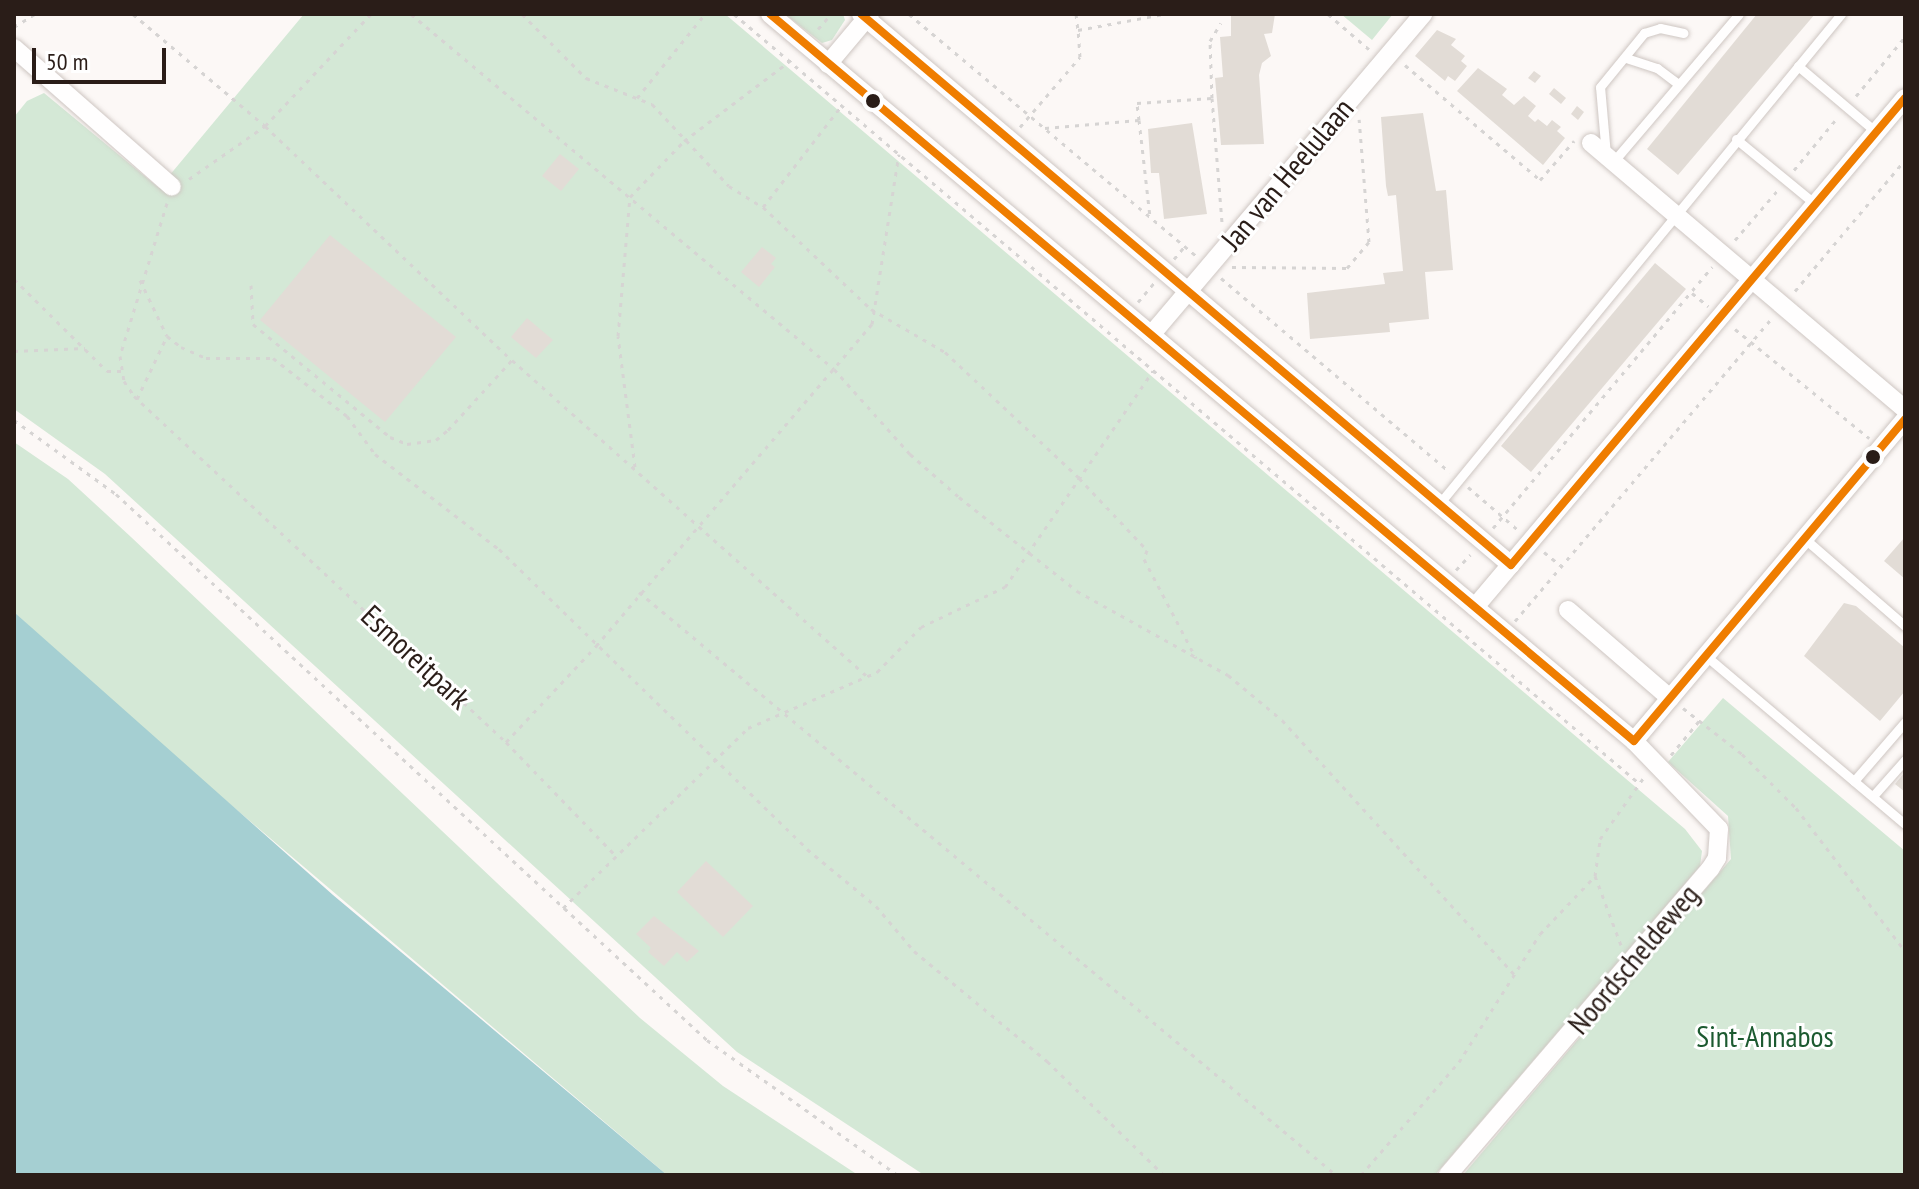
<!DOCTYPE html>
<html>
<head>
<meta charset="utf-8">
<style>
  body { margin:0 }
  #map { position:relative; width:1919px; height:1189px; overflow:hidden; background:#fcf8f6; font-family:"PT Sans Narrow",sans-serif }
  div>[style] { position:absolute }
  .green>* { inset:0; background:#d4e8d6 }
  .water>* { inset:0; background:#a5cfd2 }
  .building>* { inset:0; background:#e2dcd6 }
  .path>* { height:3px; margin-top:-1.5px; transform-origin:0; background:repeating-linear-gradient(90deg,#d6d4d3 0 4px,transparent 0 10px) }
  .roads { filter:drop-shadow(0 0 2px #cec6c2) drop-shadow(0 0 2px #cec6c2) }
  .lane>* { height:9px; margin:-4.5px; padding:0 4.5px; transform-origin:4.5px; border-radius:4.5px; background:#fffefe }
  .street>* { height:18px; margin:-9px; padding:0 9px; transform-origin:9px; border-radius:9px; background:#fffefe }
  .bus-1>* { height:8px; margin:-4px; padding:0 4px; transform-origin:4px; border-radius:4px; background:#ef7d00 }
  .dots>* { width:22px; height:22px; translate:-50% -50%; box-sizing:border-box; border:4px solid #fff; border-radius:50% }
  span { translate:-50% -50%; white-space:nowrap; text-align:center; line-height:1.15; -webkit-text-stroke:6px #fff; paint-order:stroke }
  .street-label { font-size:30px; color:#2a1d18 }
  .park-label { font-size:30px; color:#1c5a30 }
  .frame { position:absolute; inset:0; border:16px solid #2a1d18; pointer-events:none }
  .scale { position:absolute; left:32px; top:48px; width:134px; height:36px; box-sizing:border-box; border:4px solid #2a1d18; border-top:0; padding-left:10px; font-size:24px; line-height:28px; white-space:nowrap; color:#2a1d18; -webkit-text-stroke:6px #fff; paint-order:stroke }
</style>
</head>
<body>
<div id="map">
  <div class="green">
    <i style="clip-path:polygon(304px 14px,725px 14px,1685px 829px,1702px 851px,1700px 866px,1435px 1175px,924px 1175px,737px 1052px,105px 474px,14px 409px,14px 117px,27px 101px,44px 93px,159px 188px)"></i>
    <i style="clip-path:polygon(785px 14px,843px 14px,845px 20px,832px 40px,822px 43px)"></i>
    <i style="clip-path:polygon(1341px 14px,1393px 14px,1372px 40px)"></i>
    <i style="clip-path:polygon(14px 442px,68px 479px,131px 537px,640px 1018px,723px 1086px,858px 1175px,667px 1175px,118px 709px,14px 612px)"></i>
    <i style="clip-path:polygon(1723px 698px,1905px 851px,1905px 1175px,1463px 1175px,1731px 859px,1728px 816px,1668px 762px)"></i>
  </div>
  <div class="water">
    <i style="clip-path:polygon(14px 612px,333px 895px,667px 1175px,14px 1175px)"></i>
  </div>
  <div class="building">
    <i style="clip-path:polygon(1231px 14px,1275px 14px,1272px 33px,1264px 34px,1271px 56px,1262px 63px,1259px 75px,1264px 144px,1221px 145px,1215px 78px,1223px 77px,1220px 37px,1231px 36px)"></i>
    <i style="clip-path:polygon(1757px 14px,1815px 14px,1678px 175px,1647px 149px)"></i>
    <i style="clip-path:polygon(1437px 30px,1456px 39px,1451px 45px,1465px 56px,1461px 61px,1467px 66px,1455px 81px,1448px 76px,1445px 81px,1415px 56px)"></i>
    <i style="clip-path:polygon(1478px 68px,1507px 89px,1502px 95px,1514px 105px,1524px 96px,1536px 106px,1528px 116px,1535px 122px,1538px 119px,1547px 126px,1552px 120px,1561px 127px,1557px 131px,1565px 138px,1543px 165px,1457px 91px)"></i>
    <i style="clip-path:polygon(1534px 71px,1541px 76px,1535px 83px,1528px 78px)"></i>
    <i style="clip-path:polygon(1554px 88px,1566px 98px,1561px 104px,1549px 94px)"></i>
    <i style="clip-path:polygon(1577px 106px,1584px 112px,1578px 120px,1571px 114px)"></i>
    <i style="clip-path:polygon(1423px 113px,1436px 191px,1446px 190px,1453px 270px,1425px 272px,1429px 319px,1389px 323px,1390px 332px,1310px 339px,1307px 293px,1385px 284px,1383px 273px,1403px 271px,1396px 195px,1388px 196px,1386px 186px,1381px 117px)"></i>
    <i style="clip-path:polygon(1192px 123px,1207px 214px,1164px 219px,1159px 173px,1151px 173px,1148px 129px)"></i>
    <i style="clip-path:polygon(560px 154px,579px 169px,561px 191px,542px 176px)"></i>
    <i style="clip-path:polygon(330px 235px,456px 337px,385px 422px,260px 320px)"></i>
    <i style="clip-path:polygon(762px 247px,776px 258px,771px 264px,775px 267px,759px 287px,741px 272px)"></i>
    <i style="clip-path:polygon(1655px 263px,1686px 289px,1531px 472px,1501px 446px)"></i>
    <i style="clip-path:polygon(527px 318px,553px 340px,536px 358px,511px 337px)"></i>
    <i style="clip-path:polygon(1905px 537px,1905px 579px,1884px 561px)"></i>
    <i style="clip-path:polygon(1844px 603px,1856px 606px,1905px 648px,1905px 691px,1880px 721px,1804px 656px)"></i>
    <i style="clip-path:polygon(1905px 772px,1905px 792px,1895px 784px)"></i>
    <i style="clip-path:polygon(706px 861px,753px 906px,723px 937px,677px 892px)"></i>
    <i style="clip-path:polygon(654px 916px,699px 951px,687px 962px,677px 952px,664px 966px,648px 952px,651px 948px,636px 934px)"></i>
  </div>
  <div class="path">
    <i style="left:133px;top:14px;width:173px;rotate:40.3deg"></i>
    <i style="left:265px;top:126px;width:340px;rotate:43.5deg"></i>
    <i style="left:512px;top:360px;width:475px;rotate:41.7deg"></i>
    <i style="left:411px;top:14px;width:552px;rotate:40deg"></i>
    <i style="left:834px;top:369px;width:114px;rotate:48.2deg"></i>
    <i style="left:910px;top:454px;width:65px;rotate:41.3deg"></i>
    <i style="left:959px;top:497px;width:151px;rotate:38.5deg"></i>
    <i style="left:1077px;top:591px;width:173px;rotate:29.1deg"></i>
    <i style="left:1228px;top:675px;width:70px;rotate:39.8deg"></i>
    <i style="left:1282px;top:720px;width:344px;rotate:47.6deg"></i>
    <i style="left:522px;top:14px;width:91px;rotate:45deg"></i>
    <i style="left:586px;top:78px;width:71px;rotate:21.5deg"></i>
    <i style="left:652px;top:104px;width:112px;rotate:46.8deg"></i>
    <i style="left:729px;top:186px;width:40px;rotate:32deg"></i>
    <i style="left:763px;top:207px;width:149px;rotate:43.4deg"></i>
    <i style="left:871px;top:309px;width:86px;rotate:30.2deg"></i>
    <i style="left:945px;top:352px;width:184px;rotate:43.2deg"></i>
    <i style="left:1079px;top:478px;width:99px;rotate:46.6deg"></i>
    <i style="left:1147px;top:550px;width:9px;rotate:108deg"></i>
    <i style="left:1144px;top:559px;width:112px;rotate:62.3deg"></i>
    <i style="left:734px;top:14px;width:1188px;rotate:40.36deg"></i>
    <i style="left:909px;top:14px;width:375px;rotate:40.1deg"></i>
    <i style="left:1076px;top:14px;width:16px;rotate:83deg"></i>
    <i style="left:1328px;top:14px;width:57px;rotate:40.7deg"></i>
    <i style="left:14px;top:27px;width:25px;rotate:-32deg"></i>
    <i style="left:818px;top:29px;width:20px;rotate:-49deg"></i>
    <i style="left:1405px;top:65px;width:177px;rotate:40.4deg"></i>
    <i style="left:1540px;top:180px;width:52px;rotate:-48.9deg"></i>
    <i style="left:1856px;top:96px;width:77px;rotate:-50.3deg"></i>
    <i style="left:637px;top:98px;width:108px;rotate:-51deg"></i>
    <i style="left:1212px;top:98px;width:124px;rotate:85.4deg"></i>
    <i style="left:1139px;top:120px;width:97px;rotate:83.5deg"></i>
    <i style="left:1020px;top:127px;width:92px;rotate:-49.4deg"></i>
    <i style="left:1080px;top:57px;width:27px;rotate:-94deg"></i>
    <i style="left:1078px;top:30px;width:87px;rotate:-10.5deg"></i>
    <i style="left:1045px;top:128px;width:94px;rotate:-4.9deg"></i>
    <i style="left:1139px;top:120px;width:17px;rotate:-97deg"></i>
    <i style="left:1137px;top:103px;width:75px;rotate:-3.8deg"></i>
    <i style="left:1212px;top:98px;width:57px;rotate:-92deg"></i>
    <i style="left:1210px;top:41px;width:21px;rotate:-59deg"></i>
    <i style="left:1794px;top:170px;width:69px;rotate:-50.3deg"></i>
    <i style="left:189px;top:179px;width:93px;rotate:-34.9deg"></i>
    <i style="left:265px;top:126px;width:154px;rotate:-46.6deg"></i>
    <i style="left:167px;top:203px;width:160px;rotate:107.1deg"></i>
    <i style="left:120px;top:356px;width:25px;rotate:81deg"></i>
    <i style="left:124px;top:381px;width:18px;rotate:56deg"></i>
    <i style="left:134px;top:396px;width:508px;rotate:42.93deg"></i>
    <i style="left:506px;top:742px;width:158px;rotate:46deg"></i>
    <i style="left:763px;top:207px;width:129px;rotate:-52.2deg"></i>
    <i style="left:1735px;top:240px;width:65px;rotate:-49.4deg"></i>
    <i style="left:1174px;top:259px;width:16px;rotate:-50deg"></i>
    <i style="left:1232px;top:267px;width:115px;rotate:0.5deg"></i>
    <i style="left:1347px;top:268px;width:34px;rotate:-50deg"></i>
    <i style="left:1369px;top:242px;width:123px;rotate:-94.6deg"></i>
    <i style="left:1221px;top:278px;width:300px;rotate:40.3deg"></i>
    <i style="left:14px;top:279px;width:131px;rotate:44.7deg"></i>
    <i style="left:107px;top:371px;width:15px"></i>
    <i style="left:140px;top:280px;width:62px;rotate:64.3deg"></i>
    <i style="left:167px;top:336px;width:18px;rotate:38deg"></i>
    <i style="left:181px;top:347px;width:27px;rotate:24deg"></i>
    <i style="left:206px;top:358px;width:67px"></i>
    <i style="left:273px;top:358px;width:94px;rotate:38.1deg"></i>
    <i style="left:347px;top:416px;width:47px;rotate:53.6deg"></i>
    <i style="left:375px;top:454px;width:156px;rotate:37.5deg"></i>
    <i style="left:499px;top:549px;width:430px;rotate:44.2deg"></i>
    <i style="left:807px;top:849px;width:89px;rotate:39.6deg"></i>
    <i style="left:876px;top:906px;width:59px;rotate:49.8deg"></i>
    <i style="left:914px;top:951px;width:173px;rotate:39.6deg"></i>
    <i style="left:1047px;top:1061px;width:163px;rotate:44.3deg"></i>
    <i style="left:251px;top:285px;width:39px;rotate:87deg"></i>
    <i style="left:253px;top:324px;width:178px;rotate:39.5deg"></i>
    <i style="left:390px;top:437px;width:18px;rotate:22deg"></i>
    <i style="left:407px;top:444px;width:29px;rotate:-8deg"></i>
    <i style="left:436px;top:440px;width:16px;rotate:-40deg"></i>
    <i style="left:448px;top:430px;width:95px;rotate:-47.6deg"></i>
    <i style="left:1795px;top:291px;width:171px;rotate:-50deg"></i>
    <i style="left:1692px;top:293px;width:21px;rotate:39deg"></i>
    <i style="left:1138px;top:302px;width:25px;rotate:-50deg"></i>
    <i style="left:1735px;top:329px;width:173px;rotate:39.1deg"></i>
    <i style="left:14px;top:351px;width:71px;rotate:-2.4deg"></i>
    <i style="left:137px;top:399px;width:70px;rotate:-64.5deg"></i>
    <i style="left:14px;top:420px;width:126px;rotate:36deg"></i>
    <i style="left:116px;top:494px;width:805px;rotate:42.73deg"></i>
    <i style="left:707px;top:1040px;width:234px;rotate:35.3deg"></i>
    <i style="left:635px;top:467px;width:132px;rotate:-97.4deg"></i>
    <i style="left:618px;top:336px;width:140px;rotate:-85.1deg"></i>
    <i style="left:630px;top:197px;width:78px;rotate:-46deg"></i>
    <i style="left:684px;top:141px;width:139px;rotate:-37.1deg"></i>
    <i style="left:1468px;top:487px;width:65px;rotate:40.6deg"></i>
    <i style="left:1493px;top:528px;width:341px;rotate:-50deg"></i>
    <i style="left:1544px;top:552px;width:21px;rotate:39deg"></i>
    <i style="left:1456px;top:570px;width:21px;rotate:-47deg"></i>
    <i style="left:639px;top:592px;width:909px;rotate:39.91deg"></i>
    <i style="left:1515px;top:621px;width:397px;rotate:-49.7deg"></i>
    <i style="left:1683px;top:708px;width:75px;rotate:37.9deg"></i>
    <i style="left:1742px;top:754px;width:76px;rotate:45deg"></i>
    <i style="left:1796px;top:808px;width:180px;rotate:52.7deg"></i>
    <i style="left:506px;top:742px;width:132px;rotate:-46.8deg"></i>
    <i style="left:596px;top:646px;width:424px;rotate:-49.4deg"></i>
    <i style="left:872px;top:324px;width:172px;rotate:-81deg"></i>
    <i style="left:1671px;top:755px;width:44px;rotate:-50.5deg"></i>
    <i style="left:563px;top:908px;width:258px;rotate:-44.2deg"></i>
    <i style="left:748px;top:728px;width:141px;rotate:-23.5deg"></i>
    <i style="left:877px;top:672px;width:63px;rotate:-45.6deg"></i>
    <i style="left:921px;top:627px;width:93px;rotate:-25.5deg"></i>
    <i style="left:1005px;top:587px;width:262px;rotate:-55.6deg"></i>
    <i style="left:1621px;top:945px;width:74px;rotate:-110.6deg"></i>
    <i style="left:1595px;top:876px;width:37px;rotate:-82deg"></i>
    <i style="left:1600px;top:839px;width:76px;rotate:-54.6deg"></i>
    <i style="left:1361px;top:1175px;width:150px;rotate:-49.1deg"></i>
    <i style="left:1459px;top:1062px;width:151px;rotate:-57.7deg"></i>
    <i style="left:1540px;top:934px;width:80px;rotate:-46.5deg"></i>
  </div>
  <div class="roads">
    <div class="lane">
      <i style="left:1626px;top:58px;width:33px;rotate:18deg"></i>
      <i style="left:1657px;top:68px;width:26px;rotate:37deg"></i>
      <i style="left:1798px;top:66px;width:102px;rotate:40.2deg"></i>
      <i style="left:1736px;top:139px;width:102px;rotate:39.4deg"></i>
      <i style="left:1606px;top:155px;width:68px;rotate:-95deg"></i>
      <i style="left:1600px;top:87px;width:70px;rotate:-50.8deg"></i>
      <i style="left:1644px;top:33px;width:17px;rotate:-17deg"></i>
      <i style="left:1660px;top:28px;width:24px;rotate:12deg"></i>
      <i style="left:1613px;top:162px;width:194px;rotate:-49.6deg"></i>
      <i style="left:1439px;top:504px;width:634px;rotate:-50.63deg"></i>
      <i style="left:1805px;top:539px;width:133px;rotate:41deg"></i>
      <i style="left:1706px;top:656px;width:260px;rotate:40.2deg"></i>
      <i style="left:1854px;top:781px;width:78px;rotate:-49.2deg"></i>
      <i style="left:1873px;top:796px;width:48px;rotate:-48.4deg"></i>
    </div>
    <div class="street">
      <i style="left:770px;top:14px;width:1129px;rotate:40.08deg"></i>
      <i style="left:1634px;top:741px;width:122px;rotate:46deg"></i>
      <i style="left:1719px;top:829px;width:29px;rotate:94deg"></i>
      <i style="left:1717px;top:858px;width:13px;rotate:122deg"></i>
      <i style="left:1710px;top:869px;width:403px;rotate:130.6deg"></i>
      <i style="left:861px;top:14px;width:852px;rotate:40.29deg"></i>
      <i style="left:14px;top:48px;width:210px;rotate:41.3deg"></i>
      <i style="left:828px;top:64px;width:65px;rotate:-50deg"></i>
      <i style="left:1591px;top:143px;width:412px;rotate:40.3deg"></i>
      <i style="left:1151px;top:335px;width:421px;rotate:-49.7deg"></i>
      <i style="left:1475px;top:607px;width:666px;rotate:-49.81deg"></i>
      <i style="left:1568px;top:610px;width:135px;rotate:40.8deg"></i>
      <i style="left:1634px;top:741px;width:421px;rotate:-49.9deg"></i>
    </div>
  </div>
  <div class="bus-1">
    <i style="left:770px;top:14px;width:1129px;rotate:40.08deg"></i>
    <i style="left:861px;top:14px;width:852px;rotate:40.29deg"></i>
    <i style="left:1511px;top:565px;width:611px;rotate:-49.85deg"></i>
    <i style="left:1634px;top:741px;width:421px;rotate:-49.9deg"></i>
  </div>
  <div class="dots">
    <i style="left:873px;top:101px;background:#2a1d18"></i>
    <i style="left:1873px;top:457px;background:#2a1d18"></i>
  </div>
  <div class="street-label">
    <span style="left:1287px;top:174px;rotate:-50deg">Jan van Heelulaan</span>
    <span style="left:416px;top:657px;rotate:43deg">Esmoreitpark</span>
    <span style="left:1633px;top:959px;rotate:-50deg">Noordscheldeweg</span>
  </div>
  <div class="park-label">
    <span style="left:1765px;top:1036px">Sint-Annabos</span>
  </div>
  <div class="frame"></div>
  <div class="scale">50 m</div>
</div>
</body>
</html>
